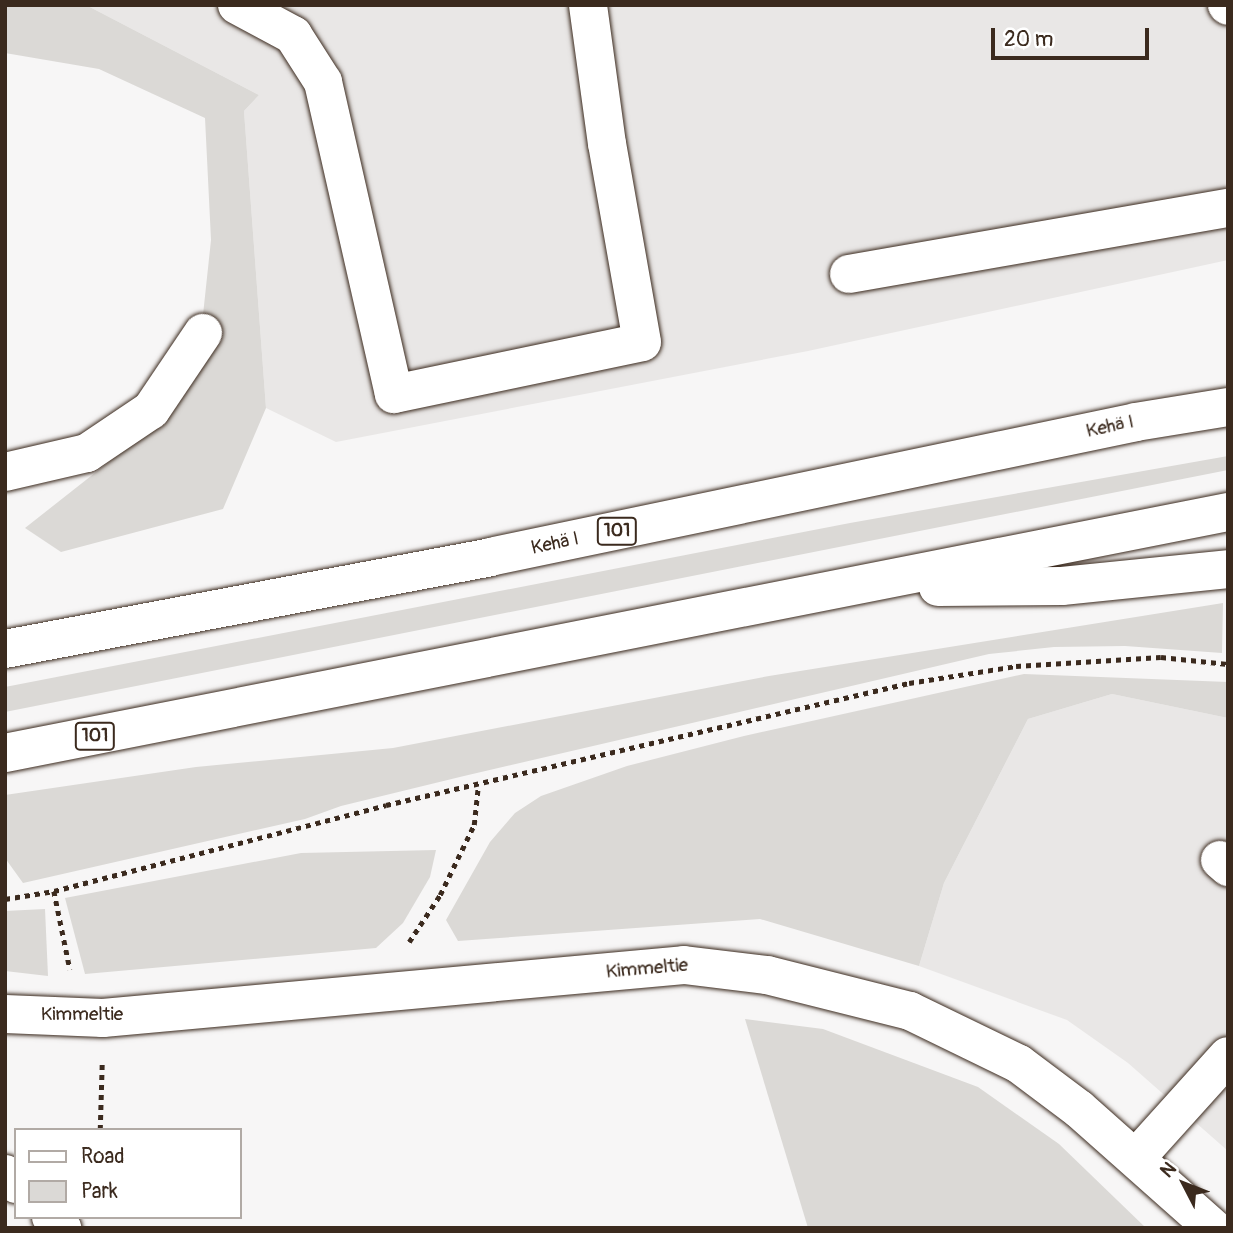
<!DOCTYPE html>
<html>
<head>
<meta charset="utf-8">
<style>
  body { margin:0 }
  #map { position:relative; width:1233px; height:1233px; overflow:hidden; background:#f7f6f6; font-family:Pangolin,sans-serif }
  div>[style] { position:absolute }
  .built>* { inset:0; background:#e9e7e6 }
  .green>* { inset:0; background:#dbd9d6 }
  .path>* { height:4.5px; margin-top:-2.25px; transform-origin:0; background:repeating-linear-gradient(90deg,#3b2a1e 0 5px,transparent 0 10px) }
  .roads { filter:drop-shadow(0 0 2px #3b2a1e) drop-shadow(0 0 2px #3b2a1e) }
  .minor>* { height:38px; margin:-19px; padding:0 19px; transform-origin:19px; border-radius:19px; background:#fff }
  .highway>* { height:38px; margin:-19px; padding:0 19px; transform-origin:19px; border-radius:19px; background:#fff }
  span { translate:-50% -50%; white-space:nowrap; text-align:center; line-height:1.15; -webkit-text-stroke:5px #fff; paint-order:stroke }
  .shield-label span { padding:2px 5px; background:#fff; border:2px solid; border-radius:5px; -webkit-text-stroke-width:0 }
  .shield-label { font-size:18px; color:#3b2a1e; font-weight:700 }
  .street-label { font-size:19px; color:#3b2a1e }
  .frame { position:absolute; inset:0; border:7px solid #3b2a1e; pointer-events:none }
  .legend { position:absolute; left:14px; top:1128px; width:228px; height:91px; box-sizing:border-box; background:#fff; border:2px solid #b1aaa5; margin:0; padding:9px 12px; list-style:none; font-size:21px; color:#3b2a1e }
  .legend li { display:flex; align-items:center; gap:14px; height:35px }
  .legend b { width:35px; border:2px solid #b1aaa5 }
  .north { position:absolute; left:1149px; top:1149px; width:70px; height:70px; -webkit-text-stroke:5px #fff; paint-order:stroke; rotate:312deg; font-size:19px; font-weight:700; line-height:28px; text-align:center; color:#3b2a1e }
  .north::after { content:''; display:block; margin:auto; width:24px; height:32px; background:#3b2a1e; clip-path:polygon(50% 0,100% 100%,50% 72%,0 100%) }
  .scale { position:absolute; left:991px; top:28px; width:158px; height:32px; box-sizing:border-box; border:4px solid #3b2a1e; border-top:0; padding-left:9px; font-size:21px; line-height:24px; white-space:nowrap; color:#3b2a1e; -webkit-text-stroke:5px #fff; paint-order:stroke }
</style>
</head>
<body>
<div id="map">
  <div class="built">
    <i style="clip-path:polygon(86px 5px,1228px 5px,1228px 260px,808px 351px,336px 442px,266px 408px,244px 111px,259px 95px)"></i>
    <i style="clip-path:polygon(1112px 694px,1228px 718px,1228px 1151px,1128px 1063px,1067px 1020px,919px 966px,944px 883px,1028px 719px)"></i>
  </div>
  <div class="green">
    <i style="clip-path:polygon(5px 5px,86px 5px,259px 95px,244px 111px,266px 408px,223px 509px,61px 552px,25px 528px,138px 439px,197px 371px,211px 240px,205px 118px,99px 69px,5px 53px)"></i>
    <i style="clip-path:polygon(1228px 456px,1228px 470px,5px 712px,5px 687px,850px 523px)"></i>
    <i style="clip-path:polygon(1223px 603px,1222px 653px,1125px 646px,1054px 647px,989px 654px,464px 776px,341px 806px,305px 819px,23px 883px,5px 858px,5px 795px,196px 767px,393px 748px,769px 676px)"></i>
    <i style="clip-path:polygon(1024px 674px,1228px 682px,1228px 718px,1112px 694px,1028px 719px,944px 883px,919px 966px,760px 919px,458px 941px,446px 920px,490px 842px,515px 813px,541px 796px,627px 766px,744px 736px)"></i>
    <i style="clip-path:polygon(436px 850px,430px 877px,403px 923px,376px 948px,85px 974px,65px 898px,301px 853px)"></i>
    <i style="clip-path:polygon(45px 909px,48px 976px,5px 971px,5px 911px)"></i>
    <i style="clip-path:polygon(745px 1019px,823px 1029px,978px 1087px,1059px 1144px,1146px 1228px,808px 1228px)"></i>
  </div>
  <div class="path">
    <i style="left:54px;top:891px;width:80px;rotate:78.4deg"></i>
    <i style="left:5px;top:899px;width:50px;rotate:-9.3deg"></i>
    <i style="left:54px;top:891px;width:343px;rotate:-14.5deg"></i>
    <i style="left:386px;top:805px;width:537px;rotate:-13.13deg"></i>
    <i style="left:909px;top:683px;width:108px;rotate:-9deg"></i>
    <i style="left:1016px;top:666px;width:145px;rotate:-3.6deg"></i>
    <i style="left:1161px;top:657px;width:67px;rotate:6deg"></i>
    <i style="left:409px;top:942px;width:56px;rotate:-56.6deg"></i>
    <i style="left:440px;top:895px;width:78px;rotate:-64.1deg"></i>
    <i style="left:474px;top:825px;width:39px;rotate:-84deg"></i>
    <i style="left:100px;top:1130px;width:66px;rotate:-88.3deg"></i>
  </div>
  <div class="roads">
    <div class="minor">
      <i style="left:237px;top:5px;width:64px;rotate:28.2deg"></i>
      <i style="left:293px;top:35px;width:56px;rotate:57.4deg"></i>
      <i style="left:323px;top:82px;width:320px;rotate:77.2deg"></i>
      <i style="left:394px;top:394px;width:253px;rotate:-11.8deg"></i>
      <i style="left:642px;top:342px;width:201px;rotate:-100deg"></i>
      <i style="left:607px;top:144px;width:140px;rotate:-97.8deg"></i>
      <i style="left:1227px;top:5px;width:1px;rotate:45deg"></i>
      <i style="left:849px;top:274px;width:385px;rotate:-9.9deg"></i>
      <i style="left:5px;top:472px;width:84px;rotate:-13deg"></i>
      <i style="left:87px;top:453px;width:77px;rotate:-33.9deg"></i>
      <i style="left:151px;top:410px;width:93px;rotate:-56deg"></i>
      <i style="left:1220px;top:860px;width:11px;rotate:41deg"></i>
      <i style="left:5px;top:1014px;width:98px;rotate:2.3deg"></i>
      <i style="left:103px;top:1018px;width:583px;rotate:-5.21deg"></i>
      <i style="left:684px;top:965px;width:84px;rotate:6.9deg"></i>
      <i style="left:767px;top:975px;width:147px;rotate:14.1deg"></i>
      <i style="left:910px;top:1011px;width:121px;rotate:25.9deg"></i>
      <i style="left:1019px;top:1064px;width:75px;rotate:36.9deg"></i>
      <i style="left:1079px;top:1109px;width:179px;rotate:41.6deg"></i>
      <i style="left:1136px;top:1158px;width:137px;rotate:-48deg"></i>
      <i style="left:5px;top:1174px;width:15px;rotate:42deg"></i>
      <i style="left:51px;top:1217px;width:16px;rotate:45deg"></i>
    </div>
    <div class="highway">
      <i style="left:938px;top:587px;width:124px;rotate:-0.5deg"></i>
      <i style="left:1062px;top:586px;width:167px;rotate:-5.8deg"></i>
      <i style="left:5px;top:649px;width:494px;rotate:-10.7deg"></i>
      <i style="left:490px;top:557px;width:660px;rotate:-11.8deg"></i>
      <i style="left:1136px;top:422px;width:93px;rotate:-9.3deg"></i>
      <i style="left:5px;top:753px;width:1247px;rotate:-11.15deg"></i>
    </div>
  </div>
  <div class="shield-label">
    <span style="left:617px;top:531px">101</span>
    <span style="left:95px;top:736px">101</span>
  </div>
  <div class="street-label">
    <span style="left:1110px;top:427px;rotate:-12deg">Kehä I</span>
    <span style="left:555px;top:544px;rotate:-12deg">Kehä I</span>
    <span style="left:647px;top:969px;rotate:-5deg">Kimmeltie</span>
    <span style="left:82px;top:1015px">Kimmeltie</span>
  </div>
  <div class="frame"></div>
  <ul class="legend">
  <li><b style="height:9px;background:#fff"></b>Road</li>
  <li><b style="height:19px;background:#dbd9d6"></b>Park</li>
  </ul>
  <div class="north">N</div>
  <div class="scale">20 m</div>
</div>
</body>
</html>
